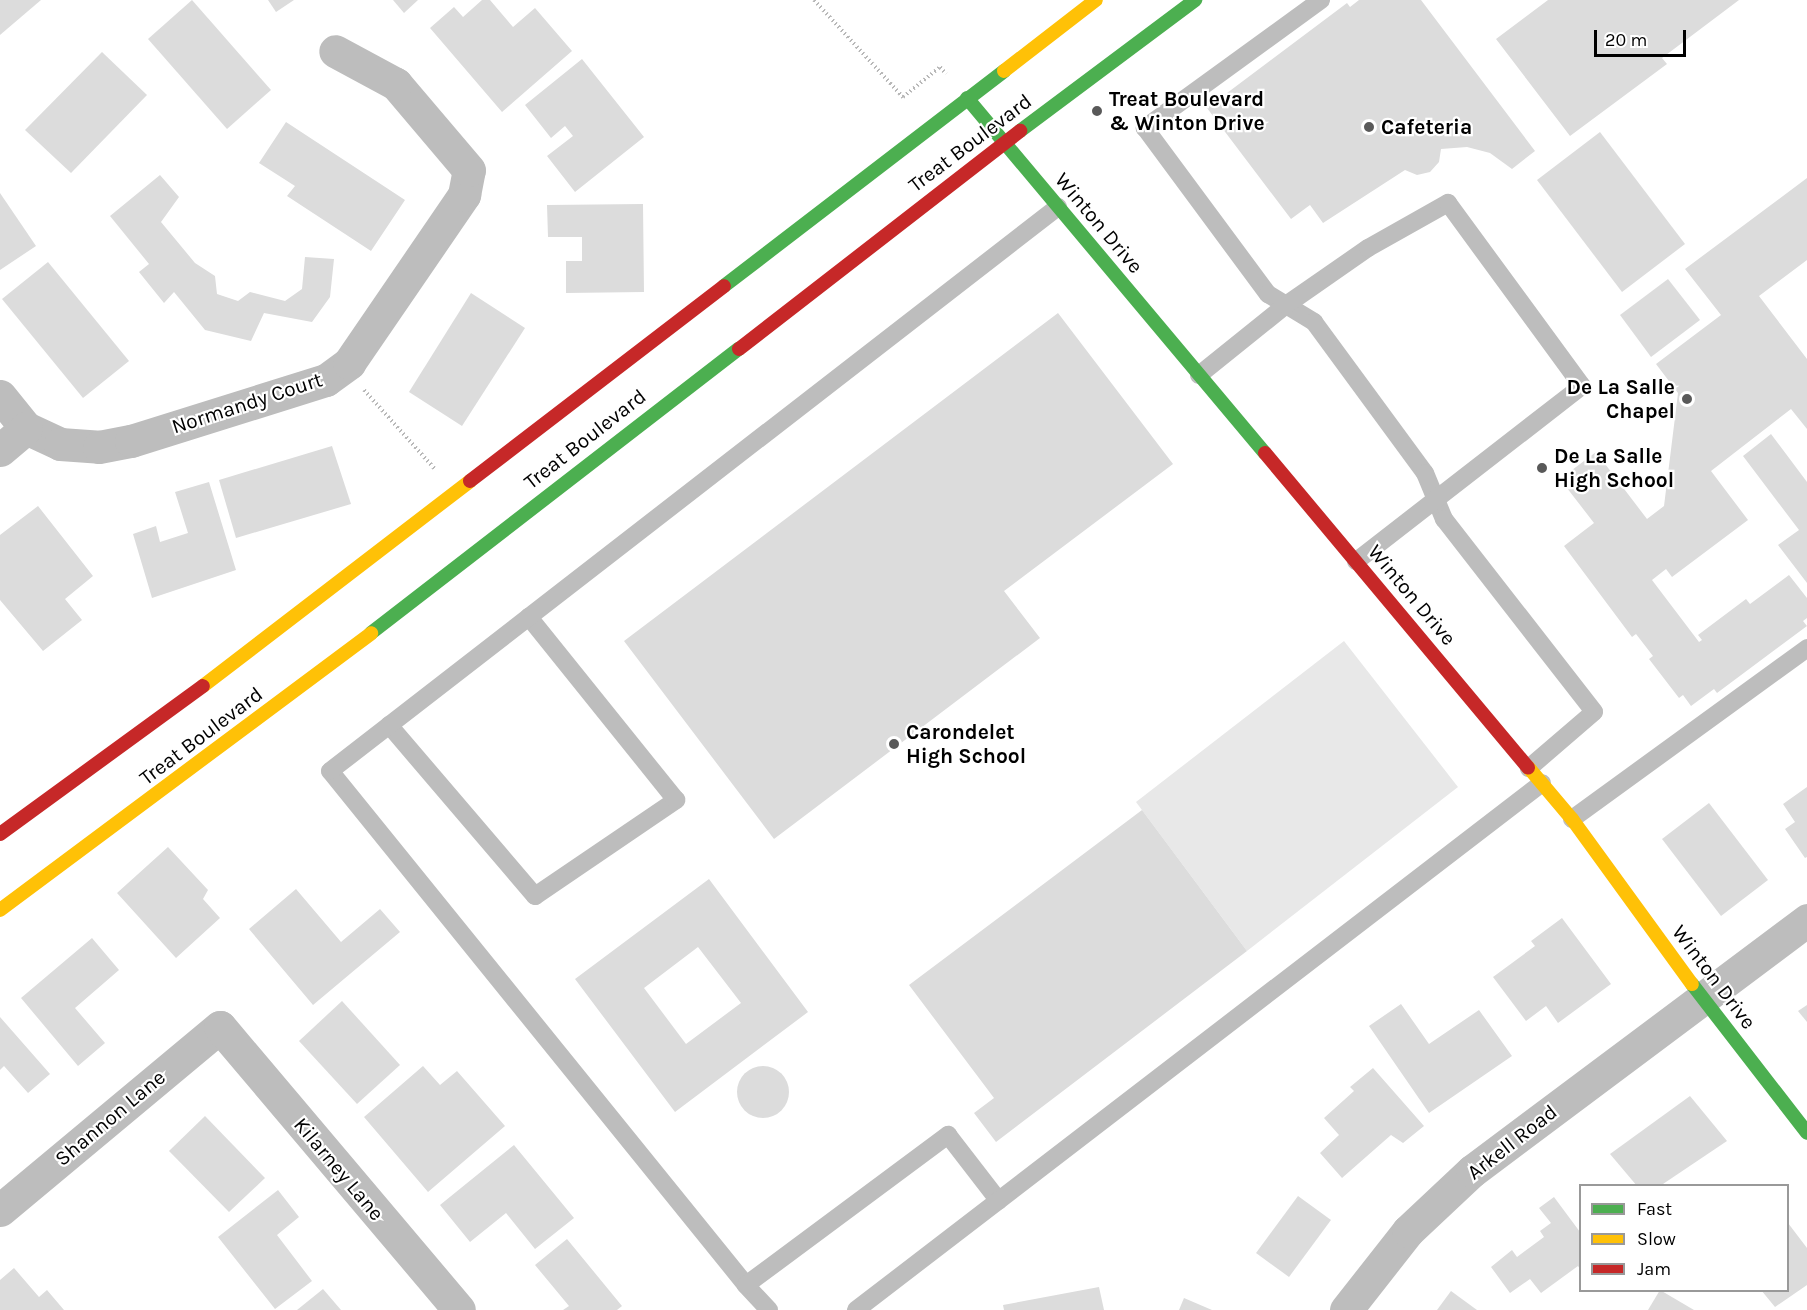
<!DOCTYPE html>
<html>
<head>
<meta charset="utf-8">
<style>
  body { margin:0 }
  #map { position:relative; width:1807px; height:1310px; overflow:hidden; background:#fff; font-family:Karla,sans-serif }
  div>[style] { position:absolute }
  .green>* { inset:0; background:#e8e8e8 }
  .building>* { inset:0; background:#dcdcdc }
  .round { border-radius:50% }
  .path>* { height:4px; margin-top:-2px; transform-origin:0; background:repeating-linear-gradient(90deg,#b8b8b8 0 1.5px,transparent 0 4.5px) }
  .lane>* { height:18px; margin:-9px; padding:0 9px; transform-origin:9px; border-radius:9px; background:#bdbdbd }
  .street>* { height:33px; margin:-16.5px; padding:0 16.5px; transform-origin:16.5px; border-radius:16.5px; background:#bdbdbd }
  .fast>* { height:14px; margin:-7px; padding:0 7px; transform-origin:7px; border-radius:7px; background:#4caf50 }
  .slow>* { height:14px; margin:-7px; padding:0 7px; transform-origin:7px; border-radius:7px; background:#ffc107 }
  .jam>* { height:14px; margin:-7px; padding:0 7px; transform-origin:7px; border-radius:7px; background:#c62828 }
  .dots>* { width:16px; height:16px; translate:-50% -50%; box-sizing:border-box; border:3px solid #fff; border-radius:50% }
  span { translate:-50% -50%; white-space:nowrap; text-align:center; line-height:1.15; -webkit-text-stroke:4.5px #fff; paint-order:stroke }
  .poi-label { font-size:21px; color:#000; font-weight:700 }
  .left { translate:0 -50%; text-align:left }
  .right { translate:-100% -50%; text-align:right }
  .street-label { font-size:21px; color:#000 }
  .legend { position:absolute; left:1579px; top:1184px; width:210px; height:108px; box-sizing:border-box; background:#fff; border:2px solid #999; margin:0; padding:8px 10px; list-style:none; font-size:18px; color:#000 }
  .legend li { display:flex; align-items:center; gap:12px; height:30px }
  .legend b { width:30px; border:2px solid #999 }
  .scale { position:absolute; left:1594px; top:30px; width:92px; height:27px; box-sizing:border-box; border:3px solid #000; border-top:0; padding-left:8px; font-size:18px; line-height:21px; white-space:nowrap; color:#000; -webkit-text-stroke:4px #fff; paint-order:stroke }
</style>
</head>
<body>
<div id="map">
  <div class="green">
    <i style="clip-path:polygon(1344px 641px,1458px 787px,1247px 951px,1136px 802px)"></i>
  </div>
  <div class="building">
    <i style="clip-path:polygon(0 0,41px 0,0 35px)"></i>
    <i style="clip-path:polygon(192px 0,271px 90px,227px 129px,148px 39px)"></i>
    <i style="clip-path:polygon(268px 0,294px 0,276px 12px)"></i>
    <i style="clip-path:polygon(393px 0,418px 0,404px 13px)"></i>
    <i style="clip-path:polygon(482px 0,490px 0,513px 27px,535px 8px,572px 51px,502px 112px,430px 28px,454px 7px,463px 17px)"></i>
    <i style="clip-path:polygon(1359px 0,1421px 0,1535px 151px,1512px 169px,1490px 153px,1467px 147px,1441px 149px,1439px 162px,1430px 172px,1417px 175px,1405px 170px,1323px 223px,1310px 205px,1291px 219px,1207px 108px,1347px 3px,1350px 7px)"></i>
    <i style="clip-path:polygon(1548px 0,1739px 0,1662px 58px,1667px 64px,1570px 136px,1496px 39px)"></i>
    <i style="clip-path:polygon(102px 52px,147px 95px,71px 173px,25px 130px)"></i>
    <i style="clip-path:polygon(582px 59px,644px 137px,575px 192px,547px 156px,573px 136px,565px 126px,551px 138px,525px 105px)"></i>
    <i style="clip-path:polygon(286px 122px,405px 200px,371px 251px,287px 196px,295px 186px,259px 163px)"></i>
    <i style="clip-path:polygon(1600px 132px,1685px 244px,1622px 292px,1537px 180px)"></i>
    <i style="clip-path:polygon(160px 175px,179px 197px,161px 222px,195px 263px,215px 276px,217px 294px,238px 301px,250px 292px,285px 301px,302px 289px,305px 257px,334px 259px,330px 297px,312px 322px,264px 313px,251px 341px,205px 330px,174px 292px,164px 303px,139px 272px,149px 264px,110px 216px)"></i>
    <i style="clip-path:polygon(1807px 178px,1807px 260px,1759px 296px,1807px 359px,1807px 429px,1791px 409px,1711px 471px,1748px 520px,1672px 577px,1666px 569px,1652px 580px,1699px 642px,1702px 640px,1698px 635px,1746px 599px,1750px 604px,1789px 575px,1807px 598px,1807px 618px,1803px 621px,1807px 626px,1717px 693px,1714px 689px,1691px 706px,1683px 695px,1679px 698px,1649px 659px,1653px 656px,1636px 634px,1632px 637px,1564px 546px,1594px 523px,1560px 479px,1596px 452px,1647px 519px,1664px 506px,1678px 393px,1656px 364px,1721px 315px,1685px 269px)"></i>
    <i style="clip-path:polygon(0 193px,36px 246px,0 270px)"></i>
    <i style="clip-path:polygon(643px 204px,644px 292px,566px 293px,566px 261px,582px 261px,582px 237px,548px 237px,547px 205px)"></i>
    <i style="clip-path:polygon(48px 262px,129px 361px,83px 398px,2px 299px)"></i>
    <i style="clip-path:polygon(1668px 279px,1700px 320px,1651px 357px,1620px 315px)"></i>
    <i style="clip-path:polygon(471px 293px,525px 328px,462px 426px,409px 392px)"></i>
    <i style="clip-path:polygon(1058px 313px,1173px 464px,1004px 591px,1040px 638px,774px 839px,624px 641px)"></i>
    <i style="clip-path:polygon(1771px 434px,1807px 482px,1807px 583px,1778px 545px,1799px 530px,1743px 456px)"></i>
    <i style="clip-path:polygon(332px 446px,351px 504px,236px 538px,219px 480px)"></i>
    <i style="clip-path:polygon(209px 482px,236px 570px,152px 598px,133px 534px,156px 526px,160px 542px,188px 533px,175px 492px)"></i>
    <i style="clip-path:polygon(38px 506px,93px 576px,65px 599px,82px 620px,43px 651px,0 600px,0 535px)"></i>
    <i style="clip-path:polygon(1807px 787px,1807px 857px,1805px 858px,1785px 829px,1795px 822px,1783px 804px)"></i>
    <i style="clip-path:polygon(1709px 803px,1768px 880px,1721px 916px,1662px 839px)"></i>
    <i style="clip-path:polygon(1142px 810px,1247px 951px,996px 1142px,974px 1113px,994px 1098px,909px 985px)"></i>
    <i style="clip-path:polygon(168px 847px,208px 890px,203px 899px,220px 918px,176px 958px,117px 893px)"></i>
    <i style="clip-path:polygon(evenodd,709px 879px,808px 1012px,675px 1112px,575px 979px,709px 879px,698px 947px,741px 1003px,686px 1044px,644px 988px,698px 947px)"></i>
    <i style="clip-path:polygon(296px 889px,341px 942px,380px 909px,400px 932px,313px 1005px,249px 929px)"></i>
    <i style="clip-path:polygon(1562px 918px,1611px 984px,1558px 1023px,1546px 1006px,1526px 1021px,1493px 977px,1535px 946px,1531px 941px)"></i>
    <i style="clip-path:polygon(92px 938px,119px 970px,75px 1008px,105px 1043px,78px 1066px,21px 998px)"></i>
    <i style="clip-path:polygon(342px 1001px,400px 1065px,357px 1104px,299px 1041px)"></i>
    <i style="clip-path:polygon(1401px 1004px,1429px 1044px,1479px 1010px,1512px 1056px,1429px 1113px,1369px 1026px)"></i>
    <i style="clip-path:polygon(1807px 1005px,1807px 1022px,1798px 1011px)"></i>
    <i style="clip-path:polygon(0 1017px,50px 1074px,28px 1093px,4px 1066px,0 1070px)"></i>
    <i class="round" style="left:737px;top:1066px;width:52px;height:52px"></i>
    <i style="clip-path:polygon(423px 1066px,440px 1085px,457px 1071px,505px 1126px,428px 1192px,364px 1117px)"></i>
    <i style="clip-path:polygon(1373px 1068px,1424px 1126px,1403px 1143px,1391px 1135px,1342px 1178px,1320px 1153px,1339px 1135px,1324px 1118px,1354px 1091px,1350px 1087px)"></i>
    <i style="clip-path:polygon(1690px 1096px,1727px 1141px,1660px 1186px,1637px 1186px,1610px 1154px)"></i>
    <i style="clip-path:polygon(205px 1116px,265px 1178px,229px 1212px,169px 1151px)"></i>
    <i style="clip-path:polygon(514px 1145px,574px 1218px,535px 1249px,506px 1213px,470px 1242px,440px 1205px)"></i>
    <i style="clip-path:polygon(278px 1190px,299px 1217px,277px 1235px,312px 1281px,275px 1309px,218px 1237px)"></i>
    <i style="clip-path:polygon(1298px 1196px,1331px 1220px,1289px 1277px,1256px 1253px)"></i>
    <i style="clip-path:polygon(1554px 1197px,1580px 1232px,1580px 1269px,1578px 1266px,1541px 1293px,1530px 1279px,1510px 1293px,1491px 1267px,1512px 1250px,1517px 1257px,1544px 1237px,1540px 1231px,1551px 1223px,1539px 1208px)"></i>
    <i style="clip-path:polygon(1788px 1223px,1807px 1248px,1807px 1285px,1775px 1307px,1761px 1290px,1788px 1290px)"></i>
    <i style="clip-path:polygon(567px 1239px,622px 1306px,617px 1310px,563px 1310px,569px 1306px,535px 1265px)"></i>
    <i style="clip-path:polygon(14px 1268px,39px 1297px,47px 1290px,64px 1310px,0 1310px,0 1280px)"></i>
    <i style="clip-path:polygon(1099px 1287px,1104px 1310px,1004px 1310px,1003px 1305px)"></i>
    <i style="clip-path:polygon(323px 1289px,341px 1310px,297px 1310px)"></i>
    <i style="clip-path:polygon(1660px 1290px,1694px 1310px,1648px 1310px)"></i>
    <i style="clip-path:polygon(1451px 1291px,1477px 1310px,1437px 1310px)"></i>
    <i style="clip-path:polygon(1184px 1298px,1212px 1310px,1179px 1310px)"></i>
  </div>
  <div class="path">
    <i style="left:814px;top:0;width:132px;rotate:47.5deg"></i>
    <i style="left:903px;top:97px;width:48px;rotate:-39deg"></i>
    <i style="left:940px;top:67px;width:9px;rotate:49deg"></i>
    <i style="left:364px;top:390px;width:106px;rotate:48.1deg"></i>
  </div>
  <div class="lane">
    <i style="left:1321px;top:0;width:218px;rotate:144deg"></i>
    <i style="left:1145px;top:128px;width:207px;rotate:53.5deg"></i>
    <i style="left:1268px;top:294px;width:54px;rotate:31.3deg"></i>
    <i style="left:1314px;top:322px;width:187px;rotate:53.7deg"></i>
    <i style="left:1425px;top:473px;width:50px;rotate:67.6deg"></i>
    <i style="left:1444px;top:519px;width:244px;rotate:52.1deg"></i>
    <i style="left:1594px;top:712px;width:86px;rotate:139.3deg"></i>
    <i style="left:1199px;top:375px;width:112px;rotate:-38.8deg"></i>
    <i style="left:1286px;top:305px;width:100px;rotate:-34.8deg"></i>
    <i style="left:1368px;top:248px;width:92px;rotate:-29.4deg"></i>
    <i style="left:1448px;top:203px;width:227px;rotate:53.8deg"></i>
    <i style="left:1582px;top:386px;width:286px;rotate:142.2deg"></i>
    <i style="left:389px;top:725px;width:225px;rotate:49.5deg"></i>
    <i style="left:535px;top:896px;width:171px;rotate:-34.2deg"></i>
    <i style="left:676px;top:800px;width:235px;rotate:-128.8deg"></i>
    <i style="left:1572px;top:819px;width:291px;rotate:-36deg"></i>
    <i style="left:746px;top:1285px;width:661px;rotate:-128.98deg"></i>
    <i style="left:330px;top:771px;width:921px;rotate:-37.77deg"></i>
    <i style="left:769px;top:1310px;width:34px;rotate:-133deg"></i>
    <i style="left:746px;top:1285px;width:252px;rotate:-36.6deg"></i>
    <i style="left:948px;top:1135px;width:83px;rotate:52.3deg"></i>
    <i style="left:856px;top:1310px;width:865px;rotate:-37.53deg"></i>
  </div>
  <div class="street">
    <i style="left:0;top:396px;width:41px;rotate:50.9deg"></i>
    <i style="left:26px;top:428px;width:38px;rotate:25deg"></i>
    <i style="left:60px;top:444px;width:39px;rotate:4deg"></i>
    <i style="left:99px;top:447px;width:33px;rotate:-11deg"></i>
    <i style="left:131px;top:441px;width:204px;rotate:-17.4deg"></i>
    <i style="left:326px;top:380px;width:29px;rotate:-36deg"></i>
    <i style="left:349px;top:363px;width:204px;rotate:-55.6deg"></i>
    <i style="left:464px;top:195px;width:25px;rotate:-79deg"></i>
    <i style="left:469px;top:170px;width:113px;rotate:-130.3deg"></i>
    <i style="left:396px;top:84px;width:69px;rotate:-151.6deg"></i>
    <i style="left:0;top:450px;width:34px;rotate:-40deg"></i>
    <i style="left:0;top:1210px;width:286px;rotate:-39.8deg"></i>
    <i style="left:220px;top:1027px;width:370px;rotate:49.8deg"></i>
    <i style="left:1346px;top:1310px;width:100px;rotate:-51.9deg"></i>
    <i style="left:1408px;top:1231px;width:88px;rotate:-43.2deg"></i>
    <i style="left:1472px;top:1171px;width:419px;rotate:-36.8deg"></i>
  </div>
  <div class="fast">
    <i style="left:967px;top:98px;width:463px;rotate:50deg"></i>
    <i style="left:1020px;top:131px;width:219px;rotate:-36.8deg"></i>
    <i style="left:724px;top:286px;width:353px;rotate:-37.5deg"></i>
    <i style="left:371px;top:633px;width:465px;rotate:-37.7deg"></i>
    <i style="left:1692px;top:984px;width:188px;rotate:52.3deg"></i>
  </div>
  <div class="slow">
    <i style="left:1004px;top:71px;width:116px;rotate:-37.7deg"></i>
    <i style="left:203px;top:686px;width:337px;rotate:-37.5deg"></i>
    <i style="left:1528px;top:767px;width:68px;rotate:49.8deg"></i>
    <i style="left:1572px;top:819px;width:204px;rotate:54deg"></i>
    <i style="left:0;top:910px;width:463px;rotate:-36.7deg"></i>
  </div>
  <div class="jam">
    <i style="left:739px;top:349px;width:356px;rotate:-37.8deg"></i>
    <i style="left:1265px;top:453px;width:410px;rotate:50.1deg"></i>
    <i style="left:470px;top:481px;width:320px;rotate:-37.5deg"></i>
    <i style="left:0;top:834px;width:251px;rotate:-36.1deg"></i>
  </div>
  <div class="dots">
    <i style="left:1097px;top:111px;background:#595959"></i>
    <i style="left:1369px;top:127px;background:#595959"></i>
    <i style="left:1687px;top:399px;background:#595959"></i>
    <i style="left:1542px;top:468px;background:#595959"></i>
    <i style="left:894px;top:744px;background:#595959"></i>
  </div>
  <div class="poi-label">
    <span class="left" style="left:1109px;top:111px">Treat Boulevard<br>&amp; Winton Drive</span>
    <span class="left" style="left:1381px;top:127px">Cafeteria</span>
    <span class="right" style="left:1675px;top:399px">De La Salle<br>Chapel</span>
    <span class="left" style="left:1554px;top:468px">De La Salle<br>High School</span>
    <span class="left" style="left:906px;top:744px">Carondelet<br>High School</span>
  </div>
  <div class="street-label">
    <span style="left:970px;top:143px;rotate:-37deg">Treat Boulevard</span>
    <span style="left:1099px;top:223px;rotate:50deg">Winton Drive</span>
    <span style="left:247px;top:403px;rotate:-18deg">Normandy Court</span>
    <span style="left:585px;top:439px;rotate:-38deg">Treat Boulevard</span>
    <span style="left:1412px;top:595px;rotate:50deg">Winton Drive</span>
    <span style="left:201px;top:736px;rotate:-37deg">Treat Boulevard</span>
    <span style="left:1714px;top:977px;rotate:53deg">Winton Drive</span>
    <span style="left:110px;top:1118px;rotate:-40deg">Shannon Lane</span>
    <span style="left:1512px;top:1142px;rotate:-38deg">Arkell Road</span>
    <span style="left:339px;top:1169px;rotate:50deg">Kilarney Lane</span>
  </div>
  <ul class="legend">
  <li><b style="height:8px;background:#4caf50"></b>Fast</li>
  <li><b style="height:8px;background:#ffc107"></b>Slow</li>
  <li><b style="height:8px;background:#c62828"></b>Jam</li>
  </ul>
  <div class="scale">20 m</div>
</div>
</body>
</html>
